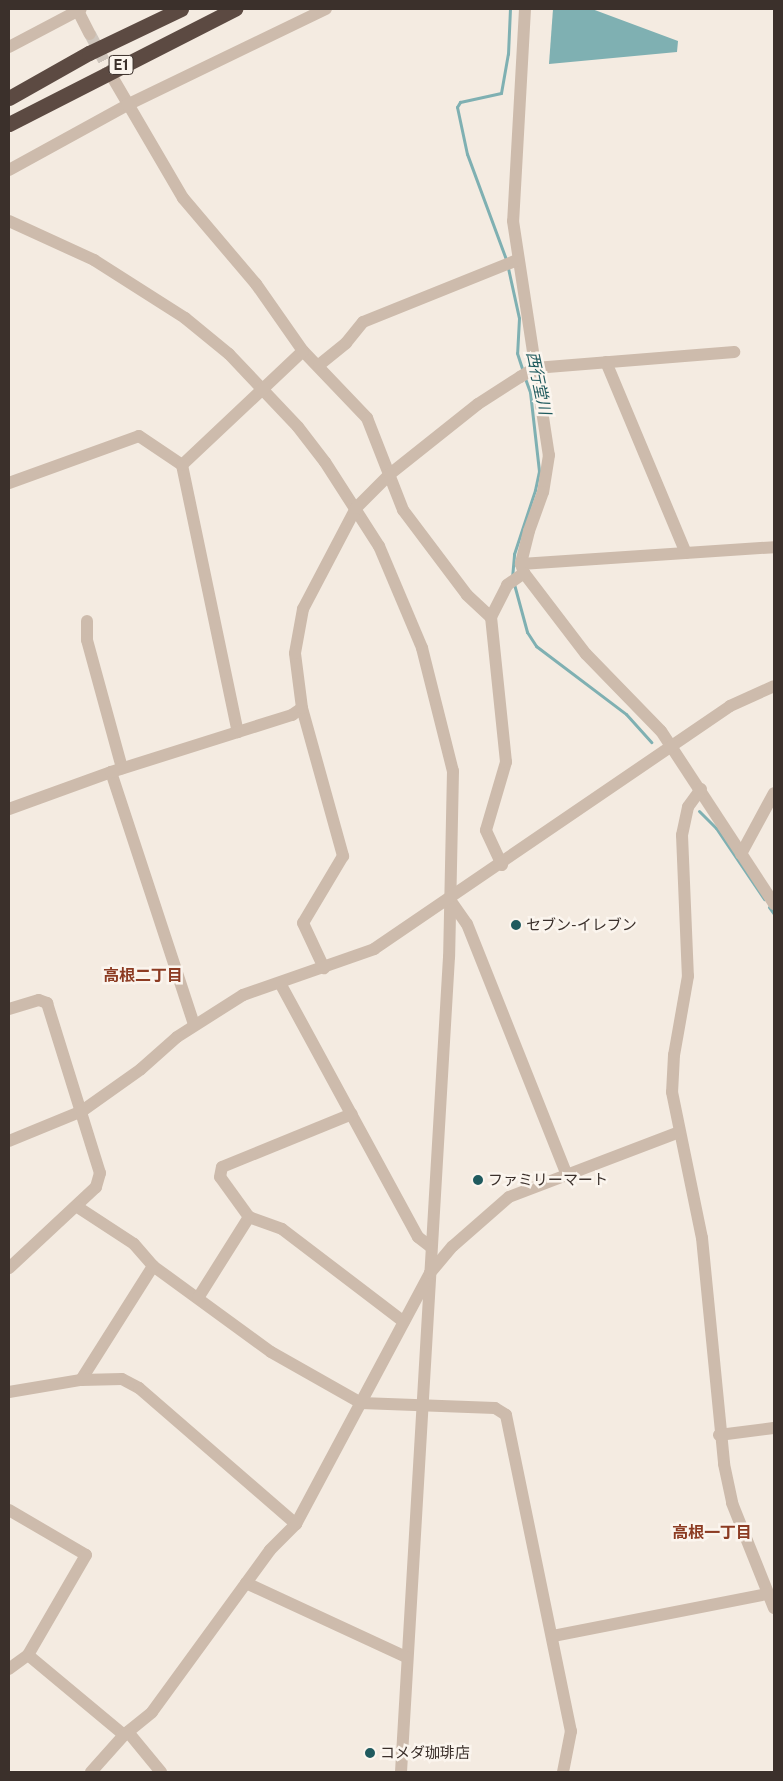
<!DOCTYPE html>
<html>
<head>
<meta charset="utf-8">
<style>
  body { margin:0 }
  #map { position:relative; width:783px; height:1781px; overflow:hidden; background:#f4ebe1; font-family:"Public Sans","Noto Sans JP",sans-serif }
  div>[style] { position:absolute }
  .water>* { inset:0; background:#7fb0b2 }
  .stream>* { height:3px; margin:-1.5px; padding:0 1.5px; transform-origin:1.5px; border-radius:1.5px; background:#7fb0b2 }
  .minor-tunnel>* { height:12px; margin-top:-6px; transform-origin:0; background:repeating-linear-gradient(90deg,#cfc6bd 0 12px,transparent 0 18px) }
  .minor>* { height:12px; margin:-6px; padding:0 6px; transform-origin:6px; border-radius:6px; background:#cdbbac }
  .highway>* { height:15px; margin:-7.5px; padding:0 7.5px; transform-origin:7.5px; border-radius:7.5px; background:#5c4a42 }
  .dots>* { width:14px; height:14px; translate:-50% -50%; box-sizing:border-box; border:2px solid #fbf5ee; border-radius:50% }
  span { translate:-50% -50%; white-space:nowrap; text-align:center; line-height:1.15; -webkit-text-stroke:5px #fbf5ee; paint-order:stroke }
  .shield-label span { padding:1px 4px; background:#fbf5ee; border:1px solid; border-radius:4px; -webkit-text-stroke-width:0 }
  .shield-label { font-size:14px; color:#3b302b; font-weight:700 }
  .poi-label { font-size:15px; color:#3b302b }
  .left { translate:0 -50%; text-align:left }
  .water-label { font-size:16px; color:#1f5a5e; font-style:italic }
  .neighbourhood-label { font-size:16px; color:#8c3b22; font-weight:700 }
  .frame { position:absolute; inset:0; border:10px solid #3b302b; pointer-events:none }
</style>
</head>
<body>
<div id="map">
  <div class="water">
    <i style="clip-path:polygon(553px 9px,592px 9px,678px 41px,677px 52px,549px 64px)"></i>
  </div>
  <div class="stream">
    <i style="left:507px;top:262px;width:115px;rotate:-110.3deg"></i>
    <i style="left:467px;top:154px;width:48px;rotate:-102deg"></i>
    <i style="left:457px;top:107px;width:6px;rotate:-59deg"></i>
    <i style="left:460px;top:102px;width:42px;rotate:-12.4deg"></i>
    <i style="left:501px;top:93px;width:40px;rotate:-80deg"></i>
    <i style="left:508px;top:54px;width:45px;rotate:-87.5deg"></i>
    <i style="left:508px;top:268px;width:51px;rotate:77.6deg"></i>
    <i style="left:519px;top:318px;width:35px;rotate:93deg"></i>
    <i style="left:517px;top:353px;width:20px;rotate:72deg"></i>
    <i style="left:512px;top:578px;width:24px;rotate:-85deg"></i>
    <i style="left:514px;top:554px;width:67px;rotate:-71.8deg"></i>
    <i style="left:535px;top:490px;width:19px;rotate:-78deg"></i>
    <i style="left:539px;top:471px;width:80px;rotate:-96.5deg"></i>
    <i style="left:530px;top:392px;width:15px;rotate:-110deg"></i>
    <i style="left:514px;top:584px;width:50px;rotate:74.8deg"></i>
    <i style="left:527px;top:632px;width:17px;rotate:57deg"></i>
    <i style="left:536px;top:646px;width:113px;rotate:37.1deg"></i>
    <i style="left:626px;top:714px;width:38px;rotate:48deg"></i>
    <i style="left:699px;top:811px;width:24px;rotate:45deg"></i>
    <i style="left:716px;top:828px;width:86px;rotate:55.9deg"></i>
    <i style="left:769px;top:907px;width:9px;rotate:54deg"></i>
  </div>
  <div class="minor-tunnel">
    <i style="left:90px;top:34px;width:52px;rotate:62.4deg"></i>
  </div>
  <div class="minor">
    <i style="left:77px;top:9px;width:28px;rotate:63deg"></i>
    <i style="left:525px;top:9px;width:212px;rotate:93.2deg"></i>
    <i style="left:513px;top:221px;width:237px;rotate:81.3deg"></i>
    <i style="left:549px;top:455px;width:37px;rotate:99deg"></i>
    <i style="left:543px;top:492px;width:41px;rotate:109.7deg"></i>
    <i style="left:529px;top:531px;width:34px;rotate:104deg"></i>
    <i style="left:521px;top:564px;width:9px;rotate:72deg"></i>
    <i style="left:524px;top:573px;width:102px;rotate:52.6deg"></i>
    <i style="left:586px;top:654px;width:107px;rotate:45.8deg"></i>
    <i style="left:661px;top:731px;width:207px;rotate:56.8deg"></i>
    <i style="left:9px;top:47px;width:81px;rotate:-27.8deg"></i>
    <i style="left:114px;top:80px;width:137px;rotate:59.7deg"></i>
    <i style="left:183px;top:198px;width:113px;rotate:49.7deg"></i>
    <i style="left:256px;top:284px;width:82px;rotate:55deg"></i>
    <i style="left:303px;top:351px;width:93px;rotate:46.3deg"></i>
    <i style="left:367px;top:418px;width:99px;rotate:68.6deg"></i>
    <i style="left:403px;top:510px;width:106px;rotate:53deg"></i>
    <i style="left:467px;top:595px;width:33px;rotate:43deg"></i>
    <i style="left:9px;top:170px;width:135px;rotate:-28.8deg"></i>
    <i style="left:127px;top:105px;width:221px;rotate:-25.8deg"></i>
    <i style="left:9px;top:221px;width:94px;rotate:24.6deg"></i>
    <i style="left:94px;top:260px;width:108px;rotate:32.5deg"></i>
    <i style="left:185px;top:318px;width:57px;rotate:39.3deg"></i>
    <i style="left:229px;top:354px;width:100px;rotate:46.6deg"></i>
    <i style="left:298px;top:427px;width:44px;rotate:52.4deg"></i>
    <i style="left:325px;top:462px;width:100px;rotate:57.3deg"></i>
    <i style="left:379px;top:546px;width:111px;rotate:67.1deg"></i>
    <i style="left:422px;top:648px;width:127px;rotate:75.9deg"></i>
    <i style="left:453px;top:771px;width:186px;rotate:91.2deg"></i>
    <i style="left:449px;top:957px;width:816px;rotate:93.37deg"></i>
    <i style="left:606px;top:362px;width:207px;rotate:67.3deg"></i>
    <i style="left:319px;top:365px;width:35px;rotate:-39deg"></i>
    <i style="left:346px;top:343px;width:27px;rotate:-51deg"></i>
    <i style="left:363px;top:322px;width:166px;rotate:-21.9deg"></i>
    <i style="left:182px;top:465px;width:273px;rotate:78.2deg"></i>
    <i style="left:9px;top:483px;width:138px;rotate:-19.9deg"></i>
    <i style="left:139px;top:436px;width:52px;rotate:34deg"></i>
    <i style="left:182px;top:465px;width:166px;rotate:-43.3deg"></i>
    <i style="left:521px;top:564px;width:254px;rotate:-3.8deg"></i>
    <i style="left:87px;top:621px;width:19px;rotate:90deg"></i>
    <i style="left:87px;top:640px;width:133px;rotate:74.7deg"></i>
    <i style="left:302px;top:708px;width:154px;rotate:74.5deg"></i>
    <i style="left:343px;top:856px;width:78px;rotate:120.8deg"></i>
    <i style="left:303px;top:923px;width:50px;rotate:65deg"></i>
    <i style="left:111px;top:772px;width:266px;rotate:71.8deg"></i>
    <i style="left:701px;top:789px;width:22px;rotate:126deg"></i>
    <i style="left:688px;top:807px;width:29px;rotate:102deg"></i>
    <i style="left:682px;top:835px;width:141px;rotate:87.6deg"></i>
    <i style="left:688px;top:976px;width:80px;rotate:100deg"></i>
    <i style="left:674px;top:1055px;width:37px;rotate:93deg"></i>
    <i style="left:672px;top:1092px;width:149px;rotate:78.4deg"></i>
    <i style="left:702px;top:1238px;width:227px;rotate:84.4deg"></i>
    <i style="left:724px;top:1464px;width:40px;rotate:78deg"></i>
    <i style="left:732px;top:1503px;width:113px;rotate:68.2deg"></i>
    <i style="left:9px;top:809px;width:109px;rotate:-19.9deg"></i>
    <i style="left:111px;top:772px;width:190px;rotate:-17.5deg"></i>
    <i style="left:292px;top:715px;width:12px;rotate:-35deg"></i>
    <i style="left:302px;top:708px;width:55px;rotate:-97.3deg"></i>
    <i style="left:295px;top:653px;width:45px;rotate:-79.7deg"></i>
    <i style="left:303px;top:609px;width:114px;rotate:-62.3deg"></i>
    <i style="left:356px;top:508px;width:48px;rotate:-45deg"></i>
    <i style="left:390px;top:474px;width:112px;rotate:-38.5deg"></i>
    <i style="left:478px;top:404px;width:50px;rotate:-32.7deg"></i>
    <i style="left:520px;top:377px;width:17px;rotate:-31deg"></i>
    <i style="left:535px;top:368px;width:200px;rotate:-4.6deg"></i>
    <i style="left:741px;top:854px;width:69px;rotate:-61.6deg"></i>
    <i style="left:502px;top:865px;width:38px;rotate:-115deg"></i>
    <i style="left:486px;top:830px;width:71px;rotate:-73.6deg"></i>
    <i style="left:506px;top:762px;width:146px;rotate:-95.9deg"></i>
    <i style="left:491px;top:617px;width:36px;rotate:-63deg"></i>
    <i style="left:507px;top:585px;width:21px;rotate:-35deg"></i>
    <i style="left:450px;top:900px;width:29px;rotate:55deg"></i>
    <i style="left:467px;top:924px;width:270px;rotate:68.3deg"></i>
    <i style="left:280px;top:983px;width:289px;rotate:61.5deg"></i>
    <i style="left:418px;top:1237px;width:16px;rotate:38deg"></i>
    <i style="left:9px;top:1009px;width:31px;rotate:-17deg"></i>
    <i style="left:39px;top:1000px;width:9px;rotate:21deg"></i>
    <i style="left:47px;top:1003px;width:178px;rotate:72.7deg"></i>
    <i style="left:100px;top:1173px;width:15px;rotate:106deg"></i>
    <i style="left:96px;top:1187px;width:119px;rotate:137deg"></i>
    <i style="left:9px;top:1141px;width:79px;rotate:-22.3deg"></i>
    <i style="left:82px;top:1111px;width:72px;rotate:-35.4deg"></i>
    <i style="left:141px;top:1069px;width:48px;rotate:-41.6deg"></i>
    <i style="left:177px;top:1037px;width:78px;rotate:-32.5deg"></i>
    <i style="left:243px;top:995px;width:139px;rotate:-19.3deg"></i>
    <i style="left:374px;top:949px;width:431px;rotate:-34.3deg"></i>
    <i style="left:730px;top:706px;width:48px;rotate:-24.4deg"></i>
    <i style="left:76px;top:1206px;width:69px;rotate:33.2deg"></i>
    <i style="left:134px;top:1244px;width:29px;rotate:49deg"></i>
    <i style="left:153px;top:1266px;width:146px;rotate:36.1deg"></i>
    <i style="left:271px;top:1352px;width:103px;rotate:29.5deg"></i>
    <i style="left:361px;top:1403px;width:134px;rotate:2.1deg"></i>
    <i style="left:495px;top:1408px;width:13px;rotate:32deg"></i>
    <i style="left:506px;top:1415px;width:323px;rotate:78.4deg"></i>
    <i style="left:571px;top:1731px;width:42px;rotate:101deg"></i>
    <i style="left:249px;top:1217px;width:35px;rotate:20deg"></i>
    <i style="left:282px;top:1229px;width:153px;rotate:37.3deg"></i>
    <i style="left:198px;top:1298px;width:96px;rotate:-57.8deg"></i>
    <i style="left:249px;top:1217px;width:49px;rotate:-125.9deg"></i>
    <i style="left:220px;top:1177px;width:10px;rotate:-79deg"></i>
    <i style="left:222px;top:1167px;width:140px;rotate:-22.2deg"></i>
    <i style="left:81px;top:1380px;width:135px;rotate:-57.7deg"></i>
    <i style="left:9px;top:1392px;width:73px;rotate:-9.5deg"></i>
    <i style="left:81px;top:1380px;width:41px;rotate:-1.4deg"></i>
    <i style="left:122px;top:1379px;width:19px;rotate:28deg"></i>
    <i style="left:139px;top:1388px;width:208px;rotate:40.9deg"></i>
    <i style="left:719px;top:1435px;width:55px;rotate:-7.3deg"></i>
    <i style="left:9px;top:1510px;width:89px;rotate:30.3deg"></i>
    <i style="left:86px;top:1555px;width:116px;rotate:120.1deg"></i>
    <i style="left:28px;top:1655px;width:24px;rotate:144deg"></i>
    <i style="left:246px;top:1583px;width:176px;rotate:24.8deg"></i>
    <i style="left:553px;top:1636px;width:219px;rotate:-11.1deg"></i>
    <i style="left:28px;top:1655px;width:125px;rotate:39.8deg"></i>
    <i style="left:128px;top:1732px;width:52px;rotate:50.5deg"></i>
    <i style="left:91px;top:1772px;width:50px;rotate:-48.3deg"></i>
    <i style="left:124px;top:1735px;width:36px;rotate:-39deg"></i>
    <i style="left:152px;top:1712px;width:200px;rotate:-53.9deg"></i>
    <i style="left:270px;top:1550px;width:37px;rotate:-45deg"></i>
    <i style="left:296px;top:1524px;width:285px;rotate:-61.9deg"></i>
    <i style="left:430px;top:1273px;width:35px;rotate:-50deg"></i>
    <i style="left:453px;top:1246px;width:74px;rotate:-41.2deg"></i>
    <i style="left:509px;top:1197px;width:182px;rotate:-20.9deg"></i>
  </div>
  <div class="highway">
    <i style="left:9px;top:98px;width:92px;rotate:-29.4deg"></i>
    <i style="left:89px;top:53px;width:102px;rotate:-25.6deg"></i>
    <i style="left:9px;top:124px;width:254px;rotate:-27deg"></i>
  </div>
  <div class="dots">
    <i style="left:516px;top:925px;background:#1f5a5e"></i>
    <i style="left:478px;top:1180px;background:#1f5a5e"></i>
    <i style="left:370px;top:1753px;background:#1f5a5e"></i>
  </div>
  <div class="shield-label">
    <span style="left:121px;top:65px">E1</span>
  </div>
  <div class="poi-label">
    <span class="left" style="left:526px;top:925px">セブン-イレブン</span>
    <span class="left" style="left:488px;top:1180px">ファミリーマート</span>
    <span class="left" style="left:380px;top:1753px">コメダ珈琲店</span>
  </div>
  <div class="water-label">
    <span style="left:538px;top:383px;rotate:78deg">西行堂川</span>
  </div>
  <div class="neighbourhood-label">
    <span style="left:143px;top:976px">高根二丁目</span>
    <span style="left:712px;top:1533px">高根一丁目</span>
  </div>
  <div class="frame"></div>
</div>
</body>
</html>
